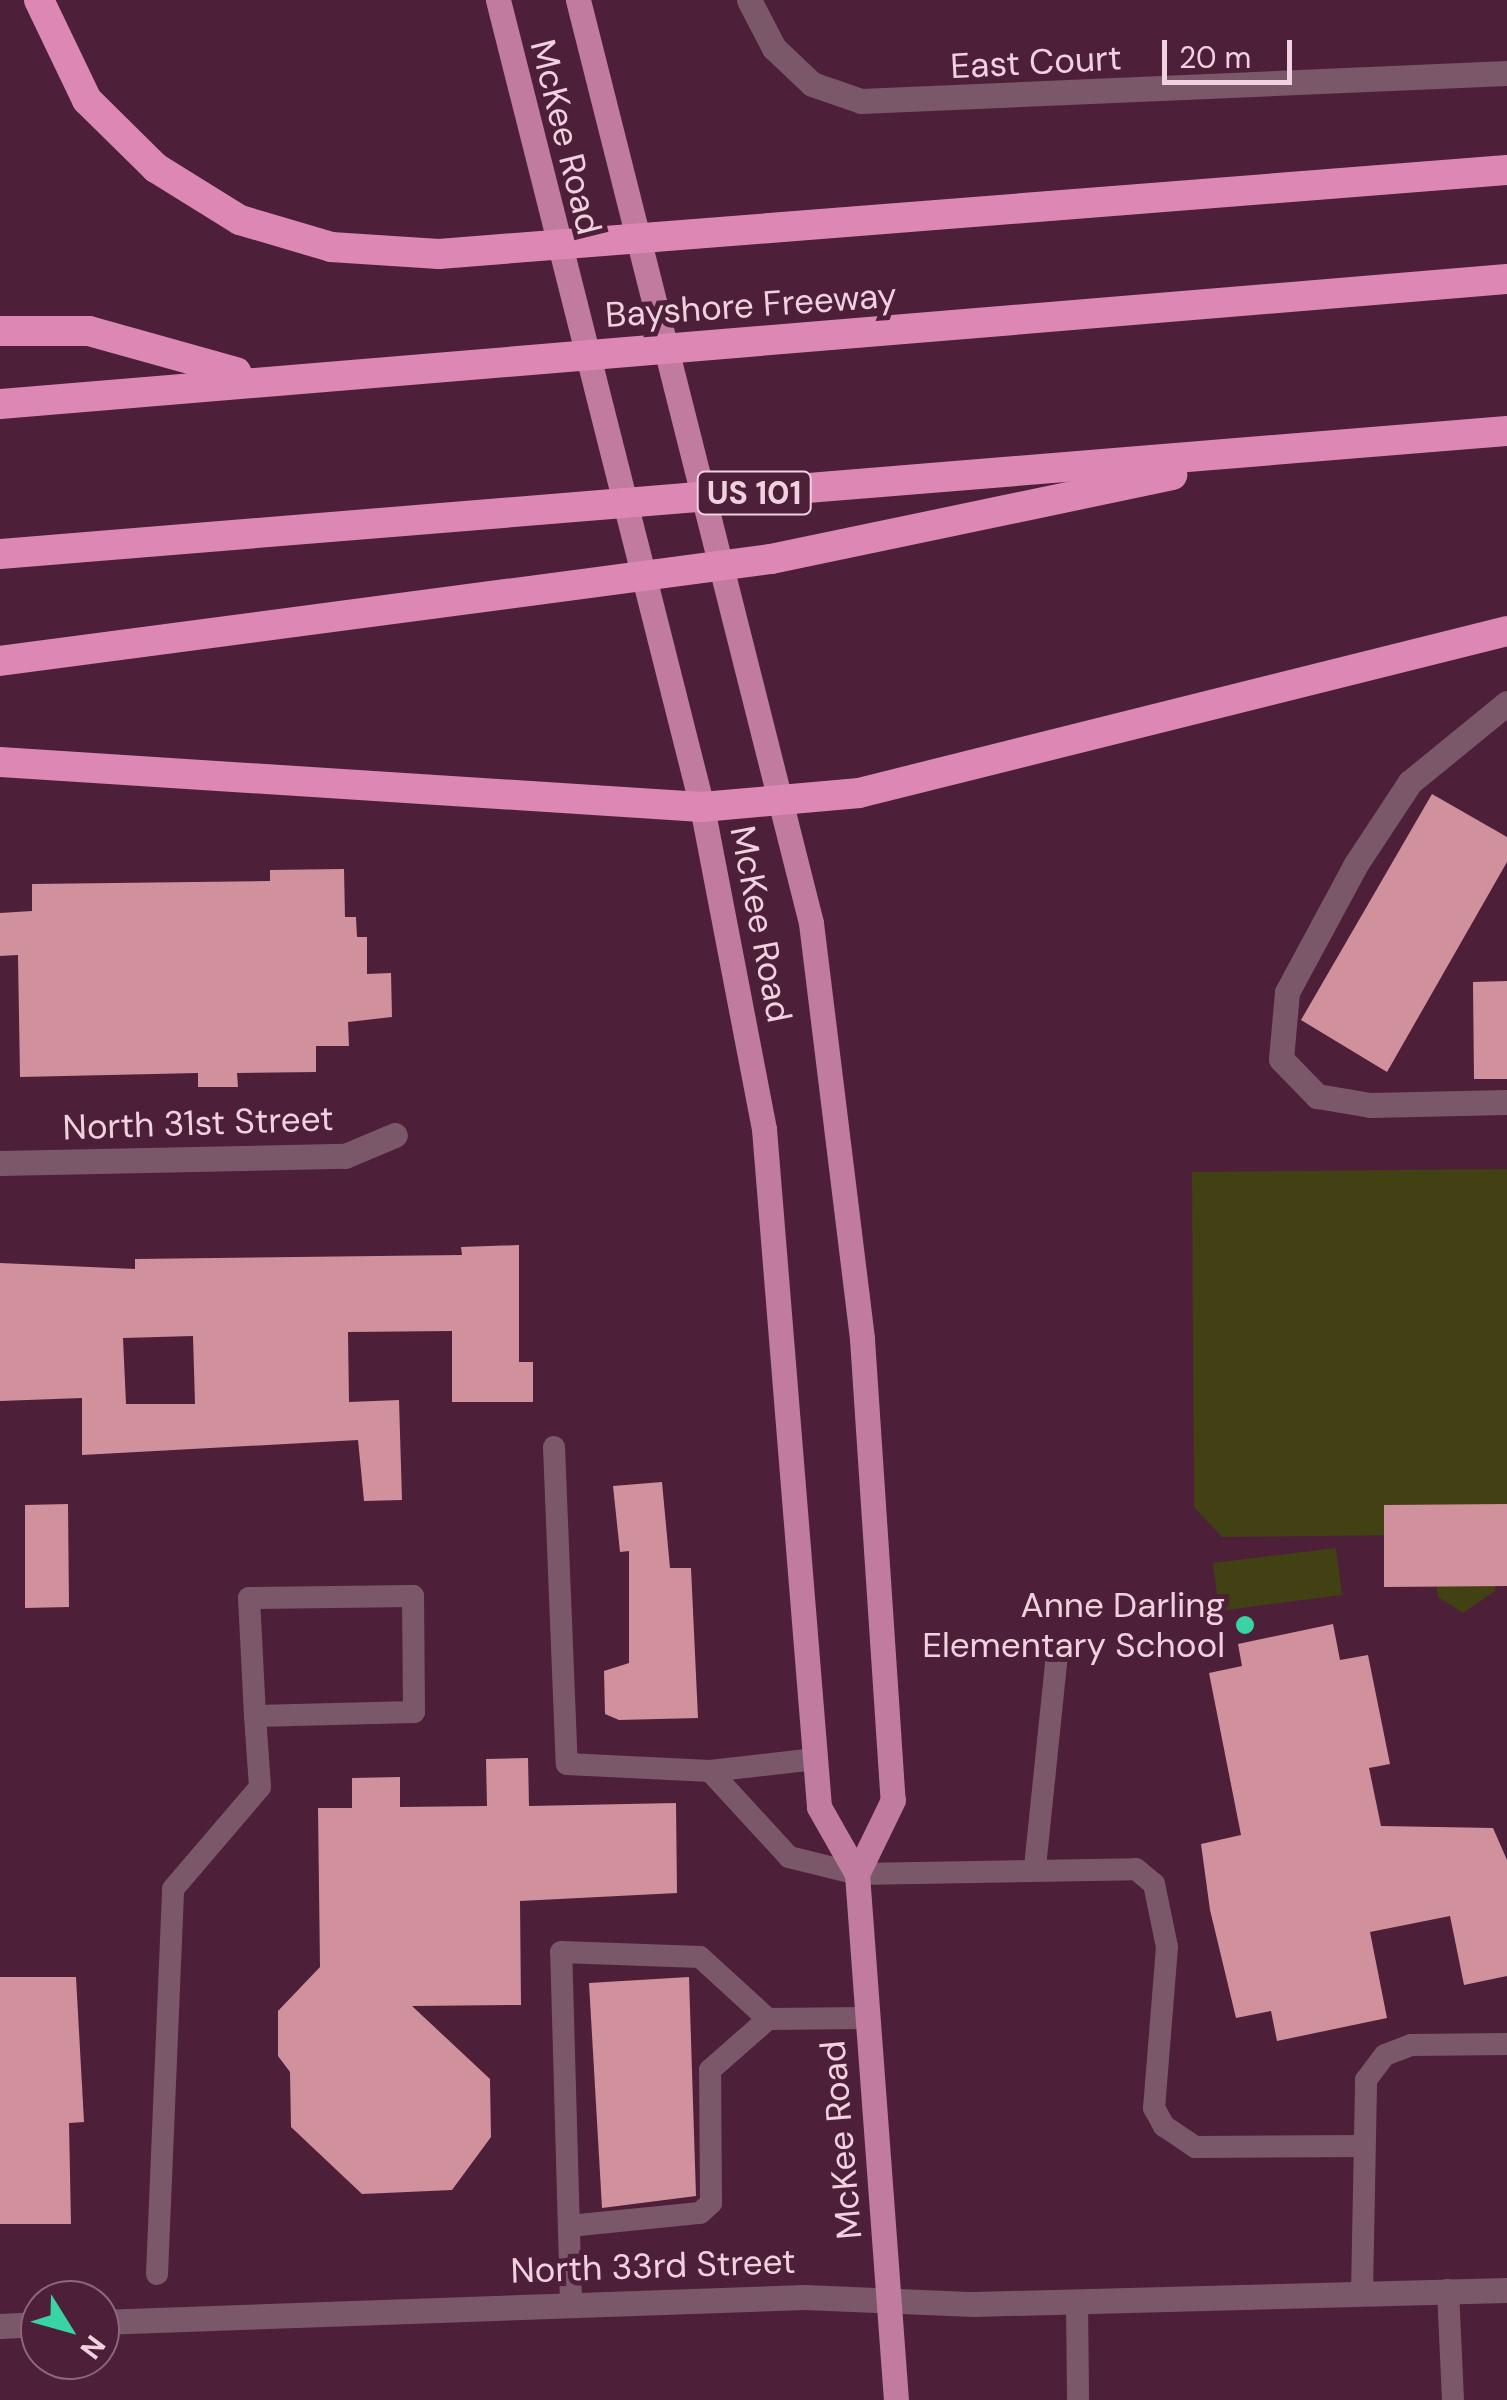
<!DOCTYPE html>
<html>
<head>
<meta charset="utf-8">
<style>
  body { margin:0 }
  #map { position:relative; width:1507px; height:2400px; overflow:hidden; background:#4e1f39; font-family:"DM Sans",sans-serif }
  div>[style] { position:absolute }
  .green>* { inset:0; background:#414113 }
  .building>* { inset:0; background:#d0919c }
  .lane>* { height:22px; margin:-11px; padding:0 11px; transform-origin:11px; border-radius:11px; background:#7b5869 }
  .street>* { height:25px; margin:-12.5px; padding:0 12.5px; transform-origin:12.5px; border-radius:12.5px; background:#7b5869 }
  .primary>* { height:25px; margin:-12.5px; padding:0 12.5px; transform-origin:12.5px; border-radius:12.5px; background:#c17b9f }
  .highway>* { height:30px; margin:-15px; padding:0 15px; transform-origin:15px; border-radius:15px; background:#dd88b4 }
  .dots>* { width:28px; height:28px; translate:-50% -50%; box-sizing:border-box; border:5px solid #4e1f39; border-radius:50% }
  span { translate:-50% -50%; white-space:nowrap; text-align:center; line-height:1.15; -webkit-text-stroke:10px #4e1f39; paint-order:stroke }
  .shield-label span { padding:2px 8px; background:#4e1f39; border:2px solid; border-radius:8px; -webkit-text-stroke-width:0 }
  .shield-label { font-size:32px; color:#efd1df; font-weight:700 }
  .street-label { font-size:35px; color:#efd1df }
  .poi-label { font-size:35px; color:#efd1df }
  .right { translate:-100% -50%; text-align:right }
  .north { position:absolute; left:20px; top:2280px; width:100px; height:100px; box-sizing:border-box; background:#4e1f39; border:2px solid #8e667b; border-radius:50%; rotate:127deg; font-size:28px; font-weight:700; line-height:40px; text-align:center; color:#efd1df }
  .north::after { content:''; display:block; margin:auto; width:35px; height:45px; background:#38d4a6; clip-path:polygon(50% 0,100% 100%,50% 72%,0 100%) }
  .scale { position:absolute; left:1162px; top:40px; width:130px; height:45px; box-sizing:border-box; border:5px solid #efd1df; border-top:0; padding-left:12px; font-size:30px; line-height:35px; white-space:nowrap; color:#efd1df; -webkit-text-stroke:8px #4e1f39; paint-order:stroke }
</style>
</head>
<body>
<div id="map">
  <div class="green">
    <i style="clip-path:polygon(1507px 1169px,1507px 1534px,1222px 1537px,1194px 1507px,1192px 1172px)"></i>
    <i style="clip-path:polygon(1336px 1548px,1342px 1595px,1219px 1611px,1213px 1563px)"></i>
    <i style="clip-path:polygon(1435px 1577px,1497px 1581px,1495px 1591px,1463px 1613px,1438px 1597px)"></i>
  </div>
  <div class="building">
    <i style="clip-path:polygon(1432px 794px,1507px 837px,1507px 862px,1387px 1072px,1301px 1020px)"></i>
    <i style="clip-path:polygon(344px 869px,345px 917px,356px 917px,357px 937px,367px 937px,367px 974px,391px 973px,392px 1017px,348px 1022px,349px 1046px,316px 1046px,316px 1072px,237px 1073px,238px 1087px,198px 1087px,198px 1073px,20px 1077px,18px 955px,0 956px,0 913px,32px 911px,32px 884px,270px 881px,270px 870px)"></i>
    <i style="clip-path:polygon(1507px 981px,1507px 1079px,1474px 1079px,1473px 982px)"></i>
    <i style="clip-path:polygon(evenodd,519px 1245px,519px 1362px,533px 1362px,533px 1402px,452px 1402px,452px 1331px,348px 1332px,349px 1402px,399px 1400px,402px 1500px,364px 1501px,358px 1440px,82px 1455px,82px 1398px,0 1401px,0 1263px,135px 1269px,135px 1259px,462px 1255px,461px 1247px,519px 1245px,193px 1336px,195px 1404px,126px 1404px,123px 1338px,193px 1336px)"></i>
    <i style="clip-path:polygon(662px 1482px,670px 1568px,691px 1568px,698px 1718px,619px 1720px,605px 1714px,604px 1671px,629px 1663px,629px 1551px,620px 1552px,613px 1486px)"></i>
    <i style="clip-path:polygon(68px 1504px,69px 1607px,25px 1608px,25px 1505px)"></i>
    <i style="clip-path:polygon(1507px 1504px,1507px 1586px,1384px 1587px,1384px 1505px)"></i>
    <i style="clip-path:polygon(1333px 1624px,1340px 1660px,1368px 1655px,1390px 1764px,1369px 1768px,1381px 1826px,1493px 1828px,1507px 1860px,1507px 1976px,1464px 1985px,1450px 1916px,1370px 1932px,1387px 2018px,1277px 2041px,1271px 2011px,1236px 2018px,1210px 1910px,1201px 1844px,1241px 1835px,1209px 1673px,1242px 1666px,1238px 1644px)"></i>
    <i style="clip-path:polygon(528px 1758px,529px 1806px,676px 1803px,677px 1893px,520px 1901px,521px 2005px,412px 2006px,490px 2079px,491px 2137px,452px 2190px,362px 2194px,291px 2127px,290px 2072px,278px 2056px,278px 2011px,320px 1967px,318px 1808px,352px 1808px,352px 1778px,400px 1777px,400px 1807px,487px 1806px,486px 1759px)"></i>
    <i style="clip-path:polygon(0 1977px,76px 1977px,84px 2122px,69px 2123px,71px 2224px,0 2224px)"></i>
    <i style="clip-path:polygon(689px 1977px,696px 2196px,602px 2208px,589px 1983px)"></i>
  </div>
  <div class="lane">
    <i style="left:554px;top:1447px;width:317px;rotate:87.7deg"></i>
    <i style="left:567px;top:1764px;width:143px;rotate:2.8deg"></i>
    <i style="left:710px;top:1771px;width:106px;rotate:-6.5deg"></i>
    <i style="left:710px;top:1771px;width:117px;rotate:47.4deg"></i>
    <i style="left:789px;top:1857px;width:70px;rotate:14deg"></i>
    <i style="left:857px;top:1874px;width:279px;rotate:-1deg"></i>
    <i style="left:1136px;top:1869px;width:23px;rotate:40deg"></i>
    <i style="left:1154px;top:1884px;width:64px;rotate:78.3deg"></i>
    <i style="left:1167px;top:1947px;width:162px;rotate:94.6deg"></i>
    <i style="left:1154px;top:2108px;width:21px;rotate:61deg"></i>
    <i style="left:1164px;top:2126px;width:37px;rotate:34deg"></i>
    <i style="left:1195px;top:2147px;width:169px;rotate:-0.3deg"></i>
    <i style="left:1035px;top:1867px;width:214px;rotate:-84.1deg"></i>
    <i style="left:569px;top:2226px;width:132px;rotate:-5.7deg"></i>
    <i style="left:700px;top:2213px;width:15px;rotate:-42deg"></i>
    <i style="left:711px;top:2203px;width:133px;rotate:-90.4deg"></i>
    <i style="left:710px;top:2070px;width:77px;rotate:-41.3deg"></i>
    <i style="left:768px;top:2019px;width:98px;rotate:-0.6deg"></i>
    <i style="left:157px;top:2274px;width:385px;rotate:-87.6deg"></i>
    <i style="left:173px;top:1889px;width:134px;rotate:-49.5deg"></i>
    <i style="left:260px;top:1787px;width:71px;rotate:-94deg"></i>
    <i style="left:255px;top:1716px;width:118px;rotate:-92.9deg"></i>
    <i style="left:249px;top:1598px;width:164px;rotate:-0.7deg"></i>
    <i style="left:413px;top:1596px;width:116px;rotate:89.5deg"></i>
    <i style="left:414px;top:1712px;width:159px;rotate:178.6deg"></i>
    <i style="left:1448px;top:2290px;width:110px;rotate:87.4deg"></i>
    <i style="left:1362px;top:2293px;width:213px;rotate:-88.9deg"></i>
    <i style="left:1366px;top:2080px;width:31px;rotate:-53deg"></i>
    <i style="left:1385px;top:2055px;width:28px;rotate:-21deg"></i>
    <i style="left:1411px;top:2045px;width:96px;rotate:-0.6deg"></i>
    <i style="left:1077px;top:2301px;width:99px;rotate:89.4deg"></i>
    <i style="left:571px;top:2303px;width:351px;rotate:-91.6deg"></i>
    <i style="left:561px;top:1952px;width:139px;rotate:2.1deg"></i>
    <i style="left:700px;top:1957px;width:92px;rotate:42.4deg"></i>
  </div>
  <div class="street">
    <i style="left:749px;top:0;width:54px;rotate:62.5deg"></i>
    <i style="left:774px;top:48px;width:52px;rotate:43.5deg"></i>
    <i style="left:812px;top:84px;width:52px;rotate:19.1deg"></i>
    <i style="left:861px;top:101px;width:647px;rotate:-2.48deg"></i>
    <i style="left:1507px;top:703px;width:125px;rotate:140.8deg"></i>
    <i style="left:1410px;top:782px;width:98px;rotate:123.4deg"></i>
    <i style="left:1356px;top:864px;width:145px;rotate:118.3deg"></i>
    <i style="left:1287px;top:992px;width:67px;rotate:95.1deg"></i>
    <i style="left:1281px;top:1059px;width:52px;rotate:45.8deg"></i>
    <i style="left:1317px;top:1096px;width:54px;rotate:9.6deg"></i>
    <i style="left:1370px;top:1105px;width:137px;rotate:-1.3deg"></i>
    <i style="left:0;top:1163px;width:345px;rotate:-1.2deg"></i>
    <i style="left:345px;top:1156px;width:54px;rotate:-22.8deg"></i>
    <i style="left:100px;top:2322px;width:704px;rotate:-2.03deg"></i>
    <i style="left:804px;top:2297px;width:170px;rotate:2.4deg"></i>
    <i style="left:974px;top:2304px;width:533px;rotate:-1.5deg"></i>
    <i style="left:0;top:2326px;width:40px;rotate:-2.9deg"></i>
  </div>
  <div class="primary">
    <i style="left:498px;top:0;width:832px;rotate:75.81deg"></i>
    <i style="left:702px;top:807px;width:328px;rotate:79.1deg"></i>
    <i style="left:764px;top:1129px;width:680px;rotate:85.36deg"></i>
    <i style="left:819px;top:1807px;width:77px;rotate:60.4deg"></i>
    <i style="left:857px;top:1874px;width:527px;rotate:85.76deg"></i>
    <i style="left:578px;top:0;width:952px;rotate:75.83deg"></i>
    <i style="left:811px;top:923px;width:419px;rotate:83deg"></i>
    <i style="left:862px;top:1339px;width:462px;rotate:86.2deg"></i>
    <i style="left:893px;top:1800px;width:82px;rotate:115.9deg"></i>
  </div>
  <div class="highway">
    <i style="left:39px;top:0;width:111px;rotate:64.4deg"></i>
    <i style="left:87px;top:100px;width:97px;rotate:44.6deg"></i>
    <i style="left:156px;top:168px;width:99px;rotate:31.8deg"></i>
    <i style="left:240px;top:220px;width:95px;rotate:16.5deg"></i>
    <i style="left:331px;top:247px;width:108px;rotate:3.7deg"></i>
    <i style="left:439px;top:254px;width:1071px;rotate:-4.5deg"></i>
    <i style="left:0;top:331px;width:89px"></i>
    <i style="left:89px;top:331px;width:153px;rotate:15.6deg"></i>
    <i style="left:0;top:404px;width:1512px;rotate:-4.74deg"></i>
    <i style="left:0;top:554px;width:1512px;rotate:-4.67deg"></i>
    <i style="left:0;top:661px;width:778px;rotate:-7.54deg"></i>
    <i style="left:771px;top:559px;width:410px;rotate:-11.8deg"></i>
    <i style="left:0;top:762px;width:703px;rotate:3.67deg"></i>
    <i style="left:702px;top:807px;width:158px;rotate:-5.1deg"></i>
    <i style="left:859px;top:793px;width:668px;rotate:-14.04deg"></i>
  </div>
  <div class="dots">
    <i style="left:1245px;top:1625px;background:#38d4a6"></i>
  </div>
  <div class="shield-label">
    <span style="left:754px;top:493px">US 101</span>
  </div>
  <div class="street-label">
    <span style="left:1036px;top:62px;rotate:-3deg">East Court</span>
    <span style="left:566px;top:137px;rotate:76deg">McKee Road</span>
    <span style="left:751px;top:305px;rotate:-4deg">Bayshore Freeway</span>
    <span style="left:761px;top:924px;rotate:79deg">McKee Road</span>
    <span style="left:198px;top:1123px;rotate:-2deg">North 31st Street</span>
    <span style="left:841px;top:2140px;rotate:-95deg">McKee Road</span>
    <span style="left:653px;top:2266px;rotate:-2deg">North 33rd Street</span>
  </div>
  <div class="poi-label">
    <span class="right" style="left:1225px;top:1625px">Anne Darling<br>Elementary School</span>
  </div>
  <div class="north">N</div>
  <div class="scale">20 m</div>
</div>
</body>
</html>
